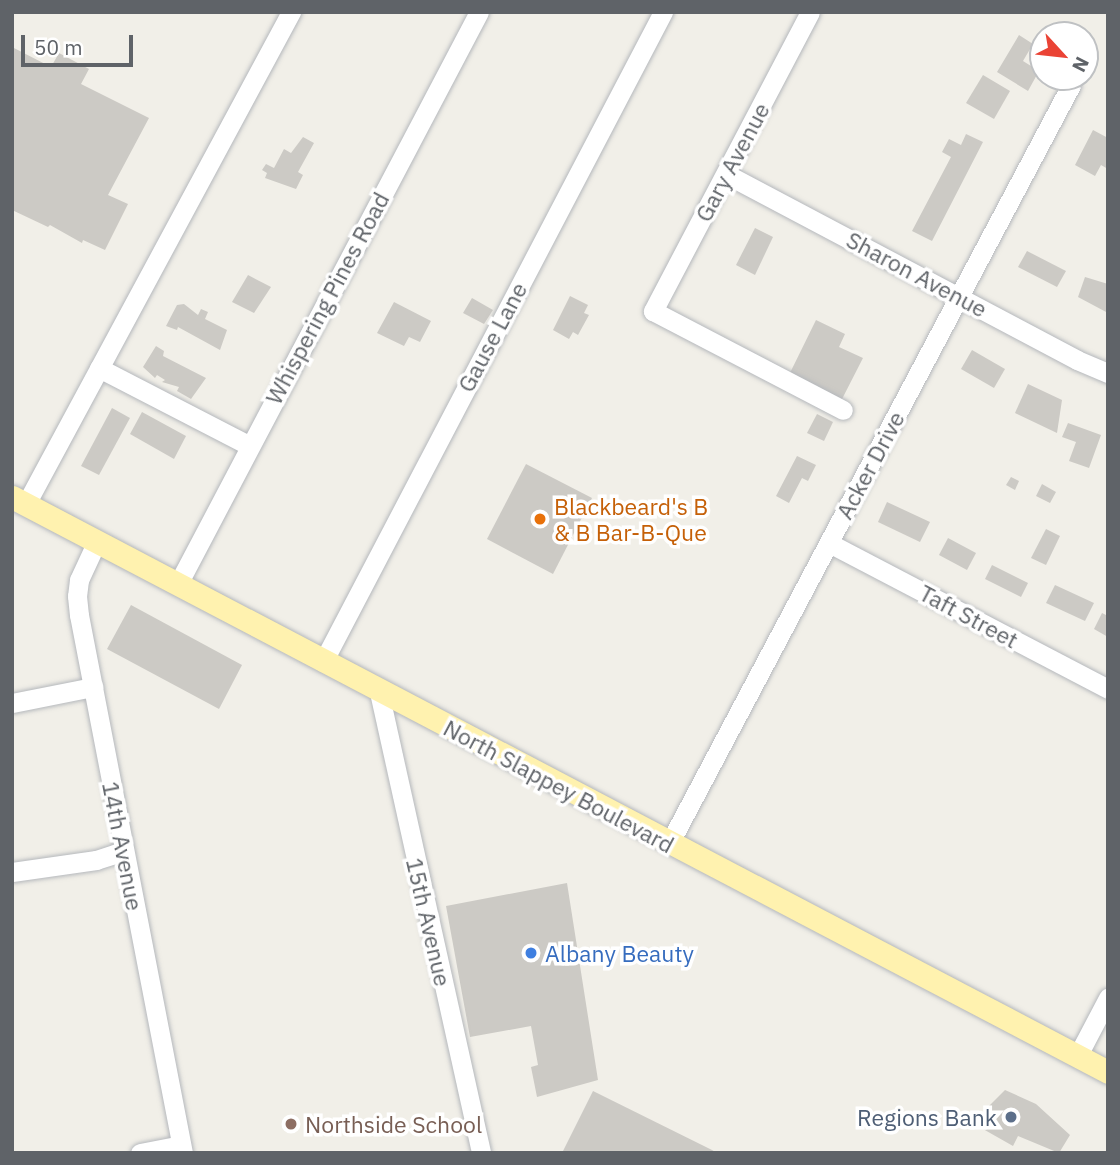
<!DOCTYPE html>
<html>
<head>
<meta charset="utf-8">
<style>
  body { margin:0 }
  #map { position:relative; width:1120px; height:1165px; overflow:hidden; background:#f1efe8; font-family:"IBM Plex Sans",sans-serif }
  div>[style] { position:absolute }
  .building>* { inset:0; background:#cccac5 }
  .roads { filter:drop-shadow(0 0 2px #b5b8bc) drop-shadow(0 0 2px #b5b8bc) }
  .minor>* { height:19px; margin:-9.5px; padding:0 9.5px; transform-origin:9.5px; border-radius:9.5px; background:#fff }
  .major>* { height:23px; margin:-11.5px; padding:0 11.5px; transform-origin:11.5px; border-radius:11.5px; background:#fff2af }
  .dots>* { width:19px; height:19px; translate:-50% -50%; box-sizing:border-box; border:4px solid #fff; border-radius:50% }
  span { translate:-50% -50%; white-space:nowrap; text-align:center; line-height:1.15; -webkit-text-stroke:7px #fff; paint-order:stroke }
  .street-label { font-size:23px; color:#5f6368 }
  .food-label { font-size:23px; color:#c56008 }
  .left { translate:0 -50%; text-align:left }
  .shop-label { font-size:23px; color:#366cbe }
  .service-label { font-size:23px; color:#4e5e75 }
  .right { translate:-100% -50%; text-align:right }
  .education-label { font-size:23px; color:#785e54 }
  .frame { position:absolute; inset:0; border:14px solid #5f6368; pointer-events:none }
  .north { position:absolute; left:1029px; top:21px; width:70px; height:70px; box-sizing:border-box; background:#fff; border:2px solid #bfc1c3; border-radius:50%; rotate:117deg; font-size:19px; font-weight:700; line-height:28px; text-align:center; color:#5f6368 }
  .north::after { content:''; display:block; margin:auto; width:24px; height:32px; background:#ea4335; clip-path:polygon(50% 0,100% 100%,50% 72%,0 100%) }
  .scale { position:absolute; left:21px; top:35px; width:112px; height:32px; box-sizing:border-box; border:4px solid #5f6368; border-top:0; padding-left:9px; font-size:21px; line-height:24px; white-space:nowrap; color:#5f6368; -webkit-text-stroke:5px #fff; paint-order:stroke }
</style>
</head>
<body>
<div id="map">
  <div class="building">
    <i style="clip-path:polygon(1019px 35px,1033px 44px,1023px 61px,1039px 71px,1028px 91px,997px 72px)"></i>
    <i style="clip-path:polygon(12px 47px,51px 67px,59px 53px,89px 69px,81px 84px,149px 118px,108px 195px,128px 204px,105px 250px,83px 240px,82px 243px,50px 225px,48px 227px,12px 210px)"></i>
    <i style="clip-path:polygon(983px 75px,1010px 91px,994px 119px,966px 103px)"></i>
    <i style="clip-path:polygon(1093px 130px,1108px 138px,1108px 169px,1101px 165px,1095px 176px,1075px 165px)"></i>
    <i style="clip-path:polygon(966px 134px,983px 142px,932px 241px,912px 231px,951px 157px,942px 152px,949px 139px,961px 145px)"></i>
    <i style="clip-path:polygon(303px 137px,314px 143px,298px 172px,303px 175px,296px 189px,265px 178px,267px 173px,262px 170px,266px 164px,274px 168px,284px 149px,291px 153px)"></i>
    <i style="clip-path:polygon(755px 228px,773px 237px,755px 275px,736px 265px)"></i>
    <i style="clip-path:polygon(1027px 251px,1066px 271px,1057px 287px,1018px 267px)"></i>
    <i style="clip-path:polygon(248px 275px,271px 287px,254px 313px,232px 302px)"></i>
    <i style="clip-path:polygon(1085px 277px,1108px 284px,1108px 313px,1078px 297px)"></i>
    <i style="clip-path:polygon(570px 296px,588px 305px,584px 313px,589px 315px,578px 335px,573px 332px,569px 339px,553px 330px)"></i>
    <i style="clip-path:polygon(472px 298px,493px 310px,484px 324px,463px 313px)"></i>
    <i style="clip-path:polygon(394px 302px,431px 321px,420px 342px,409px 337px,404px 346px,377px 333px)"></i>
    <i style="clip-path:polygon(184px 304px,198px 315px,201px 309px,208px 312px,205px 319px,227px 330px,220px 350px,178px 327px,177px 330px,166px 326px,177px 305px)"></i>
    <i style="clip-path:polygon(816px 320px,845px 334px,839px 347px,863px 358px,840px 403px,788px 377px)"></i>
    <i style="clip-path:polygon(156px 346px,164px 351px,163px 356px,206px 378px,191px 399px,177px 391px,179px 387px,162px 382px,165px 380px,157px 375px,155px 378px,143px 367px)"></i>
    <i style="clip-path:polygon(972px 350px,1005px 369px,994px 388px,961px 369px)"></i>
    <i style="clip-path:polygon(1028px 384px,1062px 400px,1057px 433px,1015px 413px)"></i>
    <i style="clip-path:polygon(112px 408px,130px 418px,99px 475px,81px 466px)"></i>
    <i style="clip-path:polygon(142px 412px,186px 436px,174px 459px,130px 434px)"></i>
    <i style="clip-path:polygon(817px 414px,833px 422px,824px 441px,807px 433px)"></i>
    <i style="clip-path:polygon(1068px 423px,1101px 435px,1089px 468px,1069px 461px,1076px 442px,1062px 437px)"></i>
    <i style="clip-path:polygon(797px 456px,816px 465px,808px 481px,802px 478px,789px 503px,776px 496px)"></i>
    <i style="clip-path:polygon(526px 464px,592px 498px,553px 574px,487px 539px)"></i>
    <i style="clip-path:polygon(1011px 477px,1019px 481px,1015px 490px,1006px 485px)"></i>
    <i style="clip-path:polygon(1042px 484px,1056px 492px,1050px 503px,1036px 496px)"></i>
    <i style="clip-path:polygon(887px 502px,930px 522px,920px 542px,878px 522px)"></i>
    <i style="clip-path:polygon(1046px 529px,1060px 536px,1046px 565px,1031px 558px)"></i>
    <i style="clip-path:polygon(948px 538px,976px 553px,967px 570px,939px 555px)"></i>
    <i style="clip-path:polygon(992px 565px,1028px 583px,1021px 597px,985px 579px)"></i>
    <i style="clip-path:polygon(1055px 585px,1094px 603px,1085px 621px,1046px 603px)"></i>
    <i style="clip-path:polygon(131px 605px,242px 665px,219px 709px,107px 649px)"></i>
    <i style="clip-path:polygon(1102px 613px,1108px 616px,1108px 637px,1094px 629px)"></i>
    <i style="clip-path:polygon(567px 883px,598px 1080px,537px 1097px,531px 1067px,538px 1065px,531px 1026px,470px 1037px,446px 906px)"></i>
    <i style="clip-path:polygon(1005px 1090px,1036px 1104px,1070px 1135px,1059px 1153px,1018px 1136px,1013px 1146px,983px 1129px,985px 1110px)"></i>
    <i style="clip-path:polygon(593px 1091px,712px 1150px,717px 1153px,562px 1153px)"></i>
  </div>
  <div class="roads">
    <div class="minor">
      <i style="left:810px;top:12px;width:338px;rotate:117.7deg"></i>
      <i style="left:653px;top:311px;width:214px;rotate:27.5deg"></i>
      <i style="left:726px;top:174px;width:397px;rotate:27.9deg"></i>
      <i style="left:1077px;top:360px;width:34px;rotate:23deg"></i>
      <i style="left:99px;top:368px;width:170px;rotate:27.3deg"></i>
      <i style="left:26px;top:504px;width:559px;rotate:-61.69deg"></i>
      <i style="left:97px;top:541px;width:43px;rotate:114.8deg"></i>
      <i style="left:79px;top:580px;width:16px;rotate:97deg"></i>
      <i style="left:77px;top:596px;width:19px;rotate:84deg"></i>
      <i style="left:79px;top:615px;width:548px;rotate:79.06deg"></i>
      <i style="left:829px;top:543px;width:315px;rotate:27.6deg"></i>
      <i style="left:178px;top:584px;width:646px;rotate:-62.25deg"></i>
      <i style="left:323px;top:662px;width:734px;rotate:-62.39deg"></i>
      <i style="left:379px;top:692px;width:472px;rotate:77.5deg"></i>
      <i style="left:12px;top:703px;width:83px;rotate:-11.2deg"></i>
      <i style="left:669px;top:844px;width:859px;rotate:-62.09deg"></i>
      <i style="left:12px;top:872px;width:85px;rotate:-8.1deg"></i>
      <i style="left:96px;top:860px;width:28px;rotate:-18deg"></i>
      <i style="left:1077px;top:1057px;width:67px;rotate:-62.3deg"></i>
      <i style="left:140px;top:1153px;width:42px;rotate:-11deg"></i>
    </div>
    <div class="major">
      <i style="left:12px;top:497px;width:1238px;rotate:27.68deg"></i>
    </div>
  </div>
  <div class="dots">
    <i style="left:540px;top:519px;background:#e8710a"></i>
    <i style="left:531px;top:953px;background:#3f7fe0"></i>
    <i style="left:1011px;top:1117px;background:#5c6f8a"></i>
    <i style="left:291px;top:1124px;background:#8d6e63"></i>
  </div>
  <div class="street-label">
    <span style="left:732px;top:162px;rotate:-62deg">Gary Avenue</span>
    <span style="left:917px;top:274px;rotate:28deg">Sharon Avenue</span>
    <span style="left:327px;top:298px;rotate:-62deg">Whispering Pines Road</span>
    <span style="left:492px;top:337px;rotate:-62deg">Gause Lane</span>
    <span style="left:870px;top:465px;rotate:-62deg">Acker Drive</span>
    <span style="left:969px;top:616px;rotate:28deg">Taft Street</span>
    <span style="left:559px;top:786px;rotate:28deg">North Slappey Boulevard</span>
    <span style="left:123px;top:846px;rotate:79deg">14th Avenue</span>
    <span style="left:429px;top:922px;rotate:77deg">15th Avenue</span>
  </div>
  <div class="food-label">
    <span class="left" style="left:554px;top:519px">Blackbeard's B<br>&amp; B Bar-B-Que</span>
  </div>
  <div class="shop-label">
    <span class="left" style="left:545px;top:953px">Albany Beauty</span>
  </div>
  <div class="service-label">
    <span class="right" style="left:997px;top:1117px">Regions Bank</span>
  </div>
  <div class="education-label">
    <span class="left" style="left:305px;top:1124px">Northside School</span>
  </div>
  <div class="frame"></div>
  <div class="north">N</div>
  <div class="scale">50 m</div>
</div>
</body>
</html>
